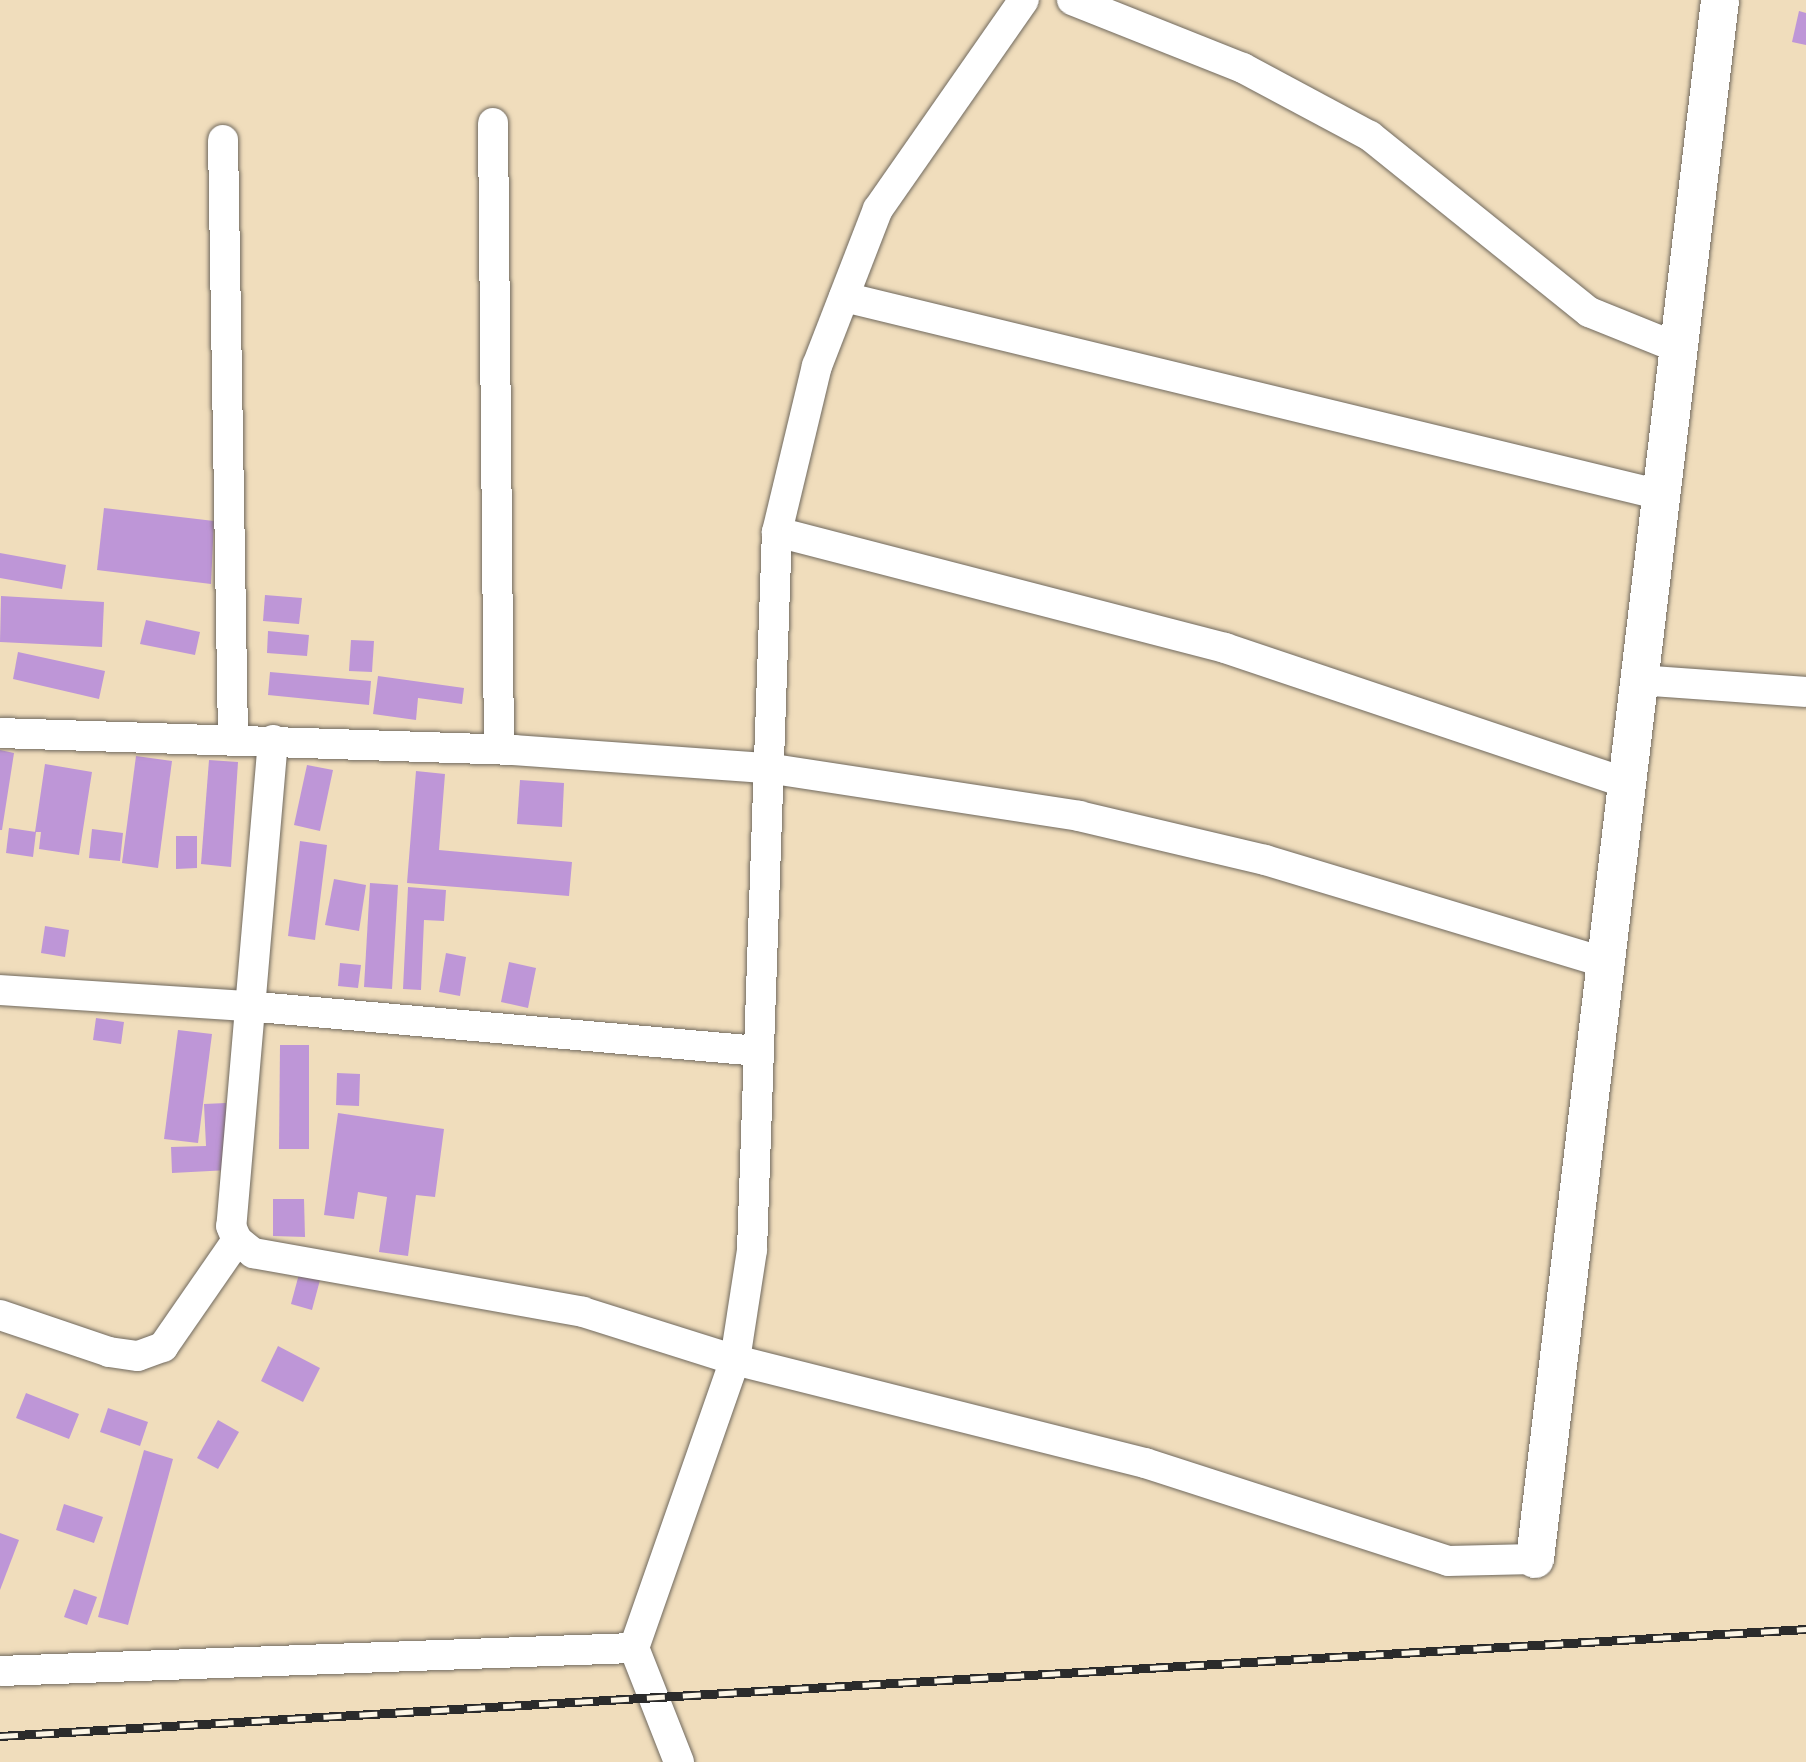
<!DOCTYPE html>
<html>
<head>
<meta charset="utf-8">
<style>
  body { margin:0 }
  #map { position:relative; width:1806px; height:1762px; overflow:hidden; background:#f0ddbc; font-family:Dekko,sans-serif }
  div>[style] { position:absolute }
  .building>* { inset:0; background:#be96d7 }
  .roads { filter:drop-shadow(0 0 2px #70695e) drop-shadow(0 0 2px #70695e) }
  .minor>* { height:30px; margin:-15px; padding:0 15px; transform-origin:15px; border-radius:15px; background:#fff }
  .tertiary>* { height:38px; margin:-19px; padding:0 19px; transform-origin:19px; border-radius:19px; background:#fff }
  .rail>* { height:9px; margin-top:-4.5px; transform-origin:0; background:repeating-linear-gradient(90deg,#fcf5e5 0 18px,#2b2b2b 0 36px); box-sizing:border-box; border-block:2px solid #2b2b2b }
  span { translate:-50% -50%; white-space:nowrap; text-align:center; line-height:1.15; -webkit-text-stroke:6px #fcf5e5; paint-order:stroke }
</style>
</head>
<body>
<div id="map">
  <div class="building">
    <i style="clip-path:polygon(1799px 11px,1806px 13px,1806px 45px,1792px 42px)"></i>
    <i style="clip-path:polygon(104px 508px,214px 521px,211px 584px,97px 570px)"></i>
    <i style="clip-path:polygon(0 553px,66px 565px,62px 589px,0 578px)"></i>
    <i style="clip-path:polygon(265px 595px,302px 598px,299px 624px,263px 621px)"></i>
    <i style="clip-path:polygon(1px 596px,104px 602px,102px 647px,0 642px)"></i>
    <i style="clip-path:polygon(146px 620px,200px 632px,195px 655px,140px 644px)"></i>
    <i style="clip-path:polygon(268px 631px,309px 635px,307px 656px,267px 653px)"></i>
    <i style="clip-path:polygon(351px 640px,374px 641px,372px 672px,349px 671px)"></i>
    <i style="clip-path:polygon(18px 652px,105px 671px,99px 699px,13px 679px)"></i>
    <i style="clip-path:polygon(270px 672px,371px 681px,369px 705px,268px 695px)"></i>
    <i style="clip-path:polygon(378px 676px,464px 688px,462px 704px,418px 698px,416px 720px,373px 714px)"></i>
    <i style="clip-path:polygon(0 750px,14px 753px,2px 830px,0 830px)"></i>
    <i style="clip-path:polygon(136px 756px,172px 761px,158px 868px,122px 863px)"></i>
    <i style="clip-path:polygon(209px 760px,238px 762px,231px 867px,201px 864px)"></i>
    <i style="clip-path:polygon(45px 764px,92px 772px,79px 855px,39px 849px,41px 832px,35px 832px)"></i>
    <i style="clip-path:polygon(307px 765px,333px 770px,320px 831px,294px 825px)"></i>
    <i style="clip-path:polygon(416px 771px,445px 774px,439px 850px,572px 862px,569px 896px,407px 883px)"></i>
    <i style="clip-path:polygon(520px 780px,564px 783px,562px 827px,517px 824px)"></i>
    <i style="clip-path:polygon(9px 828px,36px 832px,33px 857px,6px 853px)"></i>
    <i style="clip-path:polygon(92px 829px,123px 833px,120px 861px,89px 858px)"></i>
    <i style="clip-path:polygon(176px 836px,197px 836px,197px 868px,176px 869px)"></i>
    <i style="clip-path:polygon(300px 841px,327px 845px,315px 940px,288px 936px)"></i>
    <i style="clip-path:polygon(334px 879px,366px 885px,359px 931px,325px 925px)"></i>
    <i style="clip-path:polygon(370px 883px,398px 885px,392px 989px,364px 987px)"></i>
    <i style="clip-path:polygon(408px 887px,446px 890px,444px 921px,424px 920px,421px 990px,403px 989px)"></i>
    <i style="clip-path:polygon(45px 926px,69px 930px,65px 957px,41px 953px)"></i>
    <i style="clip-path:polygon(446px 953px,466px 957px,460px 996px,439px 992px)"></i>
    <i style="clip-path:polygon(509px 962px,536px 968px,528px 1008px,501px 1002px)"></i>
    <i style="clip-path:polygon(340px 963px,361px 965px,358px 988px,338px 986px)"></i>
    <i style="clip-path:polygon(96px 1018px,124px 1022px,121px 1044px,93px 1040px)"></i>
    <i style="clip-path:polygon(178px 1030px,212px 1034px,198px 1143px,164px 1139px)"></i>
    <i style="clip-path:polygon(280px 1045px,309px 1045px,309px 1149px,279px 1149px)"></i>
    <i style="clip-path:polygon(337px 1073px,360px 1074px,359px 1106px,336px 1105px)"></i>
    <i style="clip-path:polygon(226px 1103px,229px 1170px,172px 1173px,171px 1147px,206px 1146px,204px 1104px)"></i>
    <i style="clip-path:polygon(338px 1113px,444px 1129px,435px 1197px,416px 1195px,408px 1256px,379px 1252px,387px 1197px,358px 1192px,354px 1219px,324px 1215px)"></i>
    <i style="clip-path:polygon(273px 1199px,304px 1199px,305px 1237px,273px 1236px)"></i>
    <i style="clip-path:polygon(303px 1259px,324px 1265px,312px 1310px,291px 1304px)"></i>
    <i style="clip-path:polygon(278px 1346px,320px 1368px,303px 1402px,261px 1381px)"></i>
    <i style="clip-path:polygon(26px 1393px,79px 1414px,69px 1439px,16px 1418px)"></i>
    <i style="clip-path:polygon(108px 1408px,148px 1422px,140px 1446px,100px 1432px)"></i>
    <i style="clip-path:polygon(218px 1420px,239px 1432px,218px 1469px,197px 1458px)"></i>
    <i style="clip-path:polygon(144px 1450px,173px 1459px,128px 1625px,98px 1617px)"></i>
    <i style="clip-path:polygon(64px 1504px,103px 1517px,94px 1543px,56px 1530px)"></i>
    <i style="clip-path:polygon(0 1533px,19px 1540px,0 1590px)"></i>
    <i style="clip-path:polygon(74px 1589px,97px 1597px,87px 1625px,64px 1617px)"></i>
  </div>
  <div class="roads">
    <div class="minor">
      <i style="left:1072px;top:0;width:184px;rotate:21.7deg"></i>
      <i style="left:1243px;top:68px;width:144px;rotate:28.2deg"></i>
      <i style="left:1370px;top:136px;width:281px;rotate:38.8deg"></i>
      <i style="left:1589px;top:312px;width:96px;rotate:22deg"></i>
      <i style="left:493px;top:123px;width:626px;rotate:89.45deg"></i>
      <i style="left:223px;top:140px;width:599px;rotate:89.04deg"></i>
      <i style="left:844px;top:297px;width:841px;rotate:13.62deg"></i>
      <i style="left:777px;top:532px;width:463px;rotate:14.5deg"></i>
      <i style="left:1225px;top:648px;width:424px;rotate:18.6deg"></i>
      <i style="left:1639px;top:680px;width:167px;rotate:4.1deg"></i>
      <i style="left:0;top:733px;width:514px;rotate:1.89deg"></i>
      <i style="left:514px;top:750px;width:254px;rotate:4.1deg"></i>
      <i style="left:767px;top:768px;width:316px;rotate:8.7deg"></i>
      <i style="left:1079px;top:816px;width:191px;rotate:13.3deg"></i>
      <i style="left:1265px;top:860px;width:356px;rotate:16.8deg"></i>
      <i style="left:273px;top:740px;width:488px;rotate:94.9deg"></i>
      <i style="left:231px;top:1226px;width:15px;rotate:67deg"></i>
      <i style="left:237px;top:1240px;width:21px;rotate:39deg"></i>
      <i style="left:253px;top:1253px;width:335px;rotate:10.1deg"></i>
      <i style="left:583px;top:1312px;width:159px;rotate:17.5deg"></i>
      <i style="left:735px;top:1360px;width:423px;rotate:14.1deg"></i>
      <i style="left:1145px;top:1463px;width:318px;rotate:17.9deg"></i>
      <i style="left:1448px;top:1561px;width:87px;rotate:-1.3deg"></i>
      <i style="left:0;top:990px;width:247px;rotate:3.7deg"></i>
      <i style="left:246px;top:1006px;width:514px;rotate:5.02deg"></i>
      <i style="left:0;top:1315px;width:115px;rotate:18.7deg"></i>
      <i style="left:109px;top:1352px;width:29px;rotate:8deg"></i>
      <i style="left:138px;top:1356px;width:27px;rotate:-20deg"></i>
      <i style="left:163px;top:1347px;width:130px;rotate:-55.3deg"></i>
      <i style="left:0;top:1671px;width:634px;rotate:-2.08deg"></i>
      <i style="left:679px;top:1762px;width:123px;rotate:-111.5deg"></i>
      <i style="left:634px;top:1648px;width:305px;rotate:-70.7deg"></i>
      <i style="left:735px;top:1360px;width:111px;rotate:-81.2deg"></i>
      <i style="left:752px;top:1250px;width:718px;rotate:-88.01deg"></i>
      <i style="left:777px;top:532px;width:171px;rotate:-76.5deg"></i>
      <i style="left:817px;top:366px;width:168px;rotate:-68.8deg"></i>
      <i style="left:878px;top:209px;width:255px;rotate:-55.1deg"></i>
    </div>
    <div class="tertiary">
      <i style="left:1535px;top:1559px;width:1570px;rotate:-83.23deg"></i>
    </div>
  </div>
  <div class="rail">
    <i style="left:0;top:1736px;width:1809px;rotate:-3.39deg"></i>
  </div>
</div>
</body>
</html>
